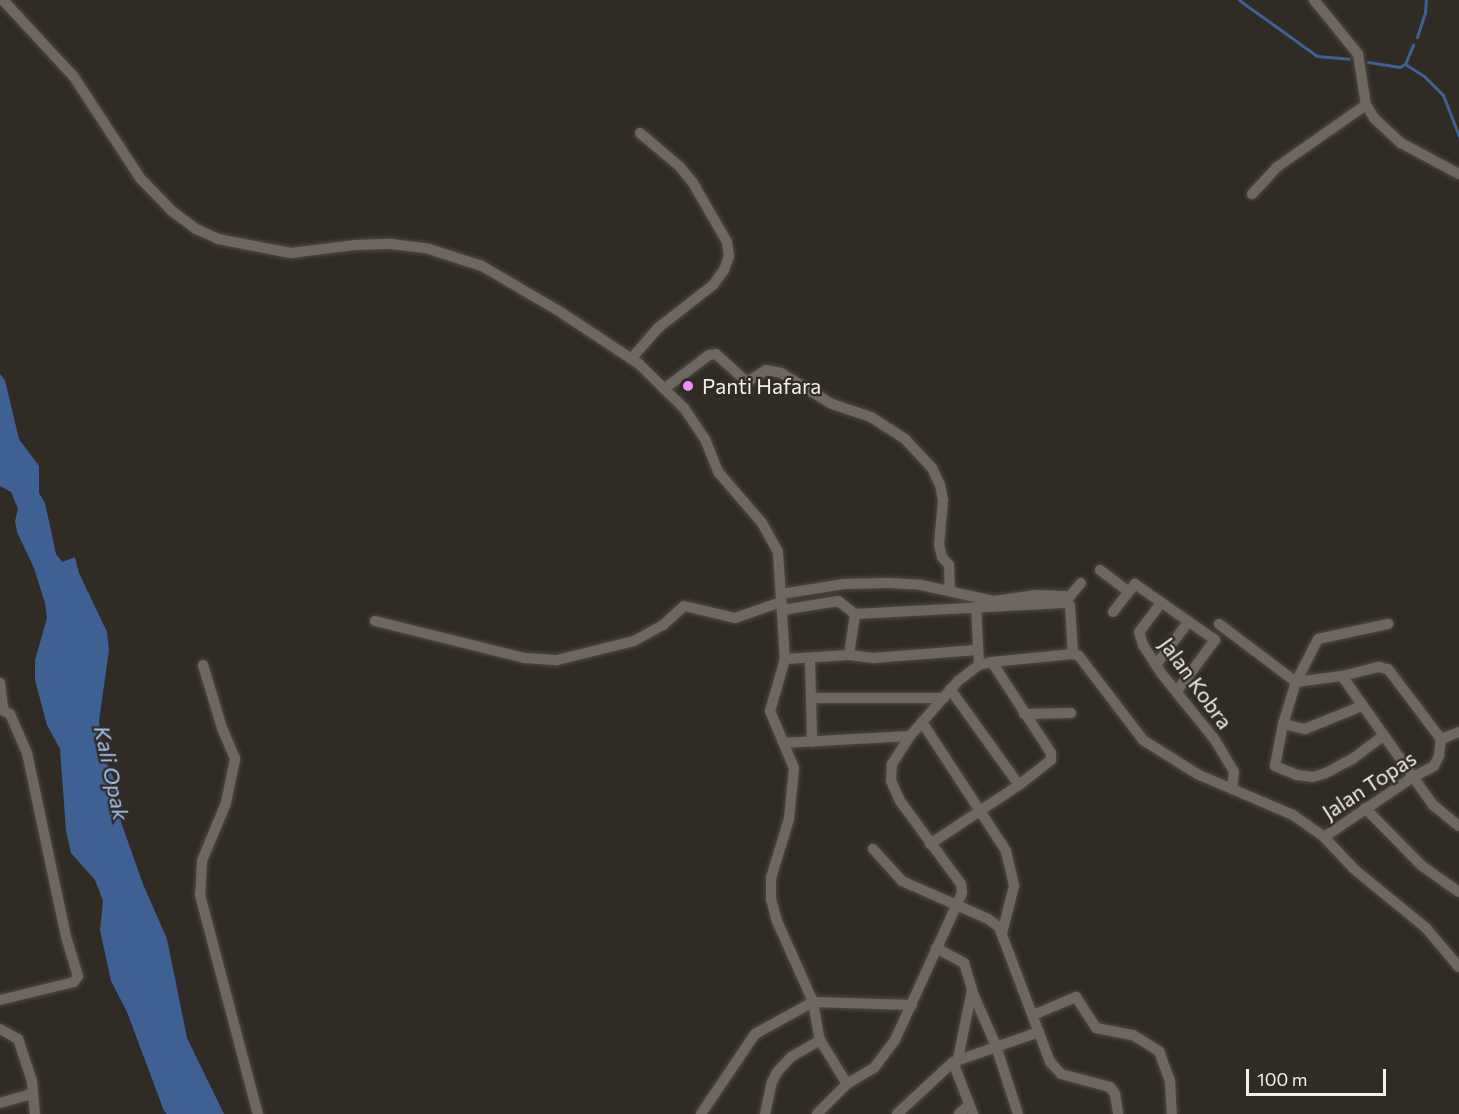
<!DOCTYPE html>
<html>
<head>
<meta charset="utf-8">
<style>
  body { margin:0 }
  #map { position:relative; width:1459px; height:1114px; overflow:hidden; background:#312b25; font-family:Commissioner,sans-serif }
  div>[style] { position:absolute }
  .water>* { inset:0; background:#3e6092 }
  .stream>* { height:3px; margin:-1.5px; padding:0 1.5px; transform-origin:1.5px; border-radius:1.5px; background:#3e6092 }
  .roads { filter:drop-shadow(0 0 2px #4d4943) drop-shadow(0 0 2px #4d4943) }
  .minor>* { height:10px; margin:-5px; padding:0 5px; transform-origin:5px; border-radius:5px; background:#6d6760 }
  .dots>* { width:16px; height:16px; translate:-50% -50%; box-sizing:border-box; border:3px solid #312b25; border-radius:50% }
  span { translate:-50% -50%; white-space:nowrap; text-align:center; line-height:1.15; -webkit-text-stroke:4.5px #312b25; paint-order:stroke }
  .poi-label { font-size:21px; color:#f3efeb }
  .left { translate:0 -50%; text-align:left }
  .street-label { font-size:21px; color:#f3efeb }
  .water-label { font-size:22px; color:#a4c3f0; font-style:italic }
  .scale { position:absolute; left:1246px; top:1069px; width:140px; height:27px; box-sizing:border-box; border:3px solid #f3efeb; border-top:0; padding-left:8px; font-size:18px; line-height:21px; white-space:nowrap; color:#f3efeb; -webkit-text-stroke:4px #312b25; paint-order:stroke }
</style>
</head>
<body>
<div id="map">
  <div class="water">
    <i style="clip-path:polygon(0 374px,5px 380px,19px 439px,39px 466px,39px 493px,45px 503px,56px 554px,62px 562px,75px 557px,79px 573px,107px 632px,109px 650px,99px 721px,103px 755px,118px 788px,121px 822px,143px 884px,167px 939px,187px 1038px,224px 1114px,167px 1114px,164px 1111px,127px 1012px,111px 981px,100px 930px,103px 901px,95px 880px,71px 853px,66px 831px,60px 749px,47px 725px,35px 680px,35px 660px,47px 618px,45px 603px,34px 568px,17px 532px,15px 521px,18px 509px,11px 492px,0 486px)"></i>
  </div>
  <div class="stream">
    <i style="left:1239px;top:0;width:96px;rotate:35.7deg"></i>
    <i style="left:1317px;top:56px;width:32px;rotate:5deg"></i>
    <i style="left:1417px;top:37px;width:25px;rotate:-72deg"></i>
    <i style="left:1425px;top:13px;width:13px;rotate:-86deg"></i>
    <i style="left:1368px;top:62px;width:32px;rotate:9deg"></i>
    <i style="left:1400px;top:67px;width:6px;rotate:-31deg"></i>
    <i style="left:1405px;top:64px;width:21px;rotate:-67deg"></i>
    <i style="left:1405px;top:64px;width:22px;rotate:32deg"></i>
    <i style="left:1424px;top:76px;width:27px;rotate:45deg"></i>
    <i style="left:1443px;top:95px;width:44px;rotate:68.7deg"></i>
  </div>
  <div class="roads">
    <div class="minor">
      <i style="left:3px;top:0;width:105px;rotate:47.3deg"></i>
      <i style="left:74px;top:77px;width:121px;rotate:56.8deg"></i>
      <i style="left:140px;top:178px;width:46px;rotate:45.9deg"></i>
      <i style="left:172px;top:211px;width:30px;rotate:37deg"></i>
      <i style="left:196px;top:229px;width:24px;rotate:24deg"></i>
      <i style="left:218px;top:239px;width:74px;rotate:10.9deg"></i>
      <i style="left:291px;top:253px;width:64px;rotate:-7.1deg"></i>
      <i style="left:355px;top:245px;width:36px;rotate:-2deg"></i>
      <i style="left:391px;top:244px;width:38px;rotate:7deg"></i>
      <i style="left:429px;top:249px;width:56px;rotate:17.8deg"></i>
      <i style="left:482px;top:266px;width:93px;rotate:30.4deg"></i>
      <i style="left:562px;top:313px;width:92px;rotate:33.5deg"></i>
      <i style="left:639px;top:364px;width:63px;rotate:44.4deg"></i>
      <i style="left:684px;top:408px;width:37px;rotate:56deg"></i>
      <i style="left:705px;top:439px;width:37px;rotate:68deg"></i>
      <i style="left:719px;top:473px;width:66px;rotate:49.3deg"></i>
      <i style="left:762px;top:523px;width:33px;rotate:61deg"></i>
      <i style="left:778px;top:552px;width:107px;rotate:86.3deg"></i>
      <i style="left:785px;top:659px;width:54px;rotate:106.1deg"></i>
      <i style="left:770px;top:711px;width:62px;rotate:67.2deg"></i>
      <i style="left:794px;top:768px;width:51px;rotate:95.6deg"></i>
      <i style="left:789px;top:819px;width:62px;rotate:107deg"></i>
      <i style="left:771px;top:878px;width:21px;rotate:90deg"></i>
      <i style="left:771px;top:899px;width:23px;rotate:75deg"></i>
      <i style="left:777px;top:921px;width:89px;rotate:66deg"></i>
      <i style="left:813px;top:1002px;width:39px;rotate:80deg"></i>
      <i style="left:820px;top:1040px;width:52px;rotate:58.5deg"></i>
      <i style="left:1314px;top:0;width:70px;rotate:50.8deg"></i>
      <i style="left:1358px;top:54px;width:52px;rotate:81.1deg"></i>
      <i style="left:1366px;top:105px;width:15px;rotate:58deg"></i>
      <i style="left:1374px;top:118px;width:37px;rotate:43deg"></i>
      <i style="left:1401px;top:143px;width:66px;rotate:28.1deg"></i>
      <i style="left:1252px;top:194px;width:37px;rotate:-47deg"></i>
      <i style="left:1277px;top:167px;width:108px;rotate:-34.9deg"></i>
      <i style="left:631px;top:359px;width:41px;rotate:-48.9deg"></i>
      <i style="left:658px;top:328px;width:70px;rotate:-38deg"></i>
      <i style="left:713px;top:285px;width:19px;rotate:-54deg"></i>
      <i style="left:724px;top:270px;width:15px;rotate:-70deg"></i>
      <i style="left:729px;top:256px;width:14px;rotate:-98deg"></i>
      <i style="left:727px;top:242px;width:68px;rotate:-120deg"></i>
      <i style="left:693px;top:183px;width:22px;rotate:-129deg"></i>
      <i style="left:679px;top:166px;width:51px;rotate:-139.8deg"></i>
      <i style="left:664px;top:389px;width:56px;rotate:-37.1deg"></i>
      <i style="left:709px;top:355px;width:7px;rotate:-8deg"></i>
      <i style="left:716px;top:354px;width:42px;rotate:42.1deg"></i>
      <i style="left:747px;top:382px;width:22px;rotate:-32deg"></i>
      <i style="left:766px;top:370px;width:15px;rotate:11deg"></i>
      <i style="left:781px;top:373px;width:60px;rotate:31.3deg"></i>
      <i style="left:832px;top:404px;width:41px;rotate:18.4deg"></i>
      <i style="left:871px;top:417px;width:40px;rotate:32.9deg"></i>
      <i style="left:905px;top:439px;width:40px;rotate:47deg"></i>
      <i style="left:932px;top:468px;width:19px;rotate:65deg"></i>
      <i style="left:940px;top:485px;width:15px;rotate:79deg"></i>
      <i style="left:943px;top:500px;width:45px;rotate:95.1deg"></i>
      <i style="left:939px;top:545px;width:12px;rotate:76deg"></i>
      <i style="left:942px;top:557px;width:11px;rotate:49deg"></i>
      <i style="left:949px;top:565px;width:26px;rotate:88deg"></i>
      <i style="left:1100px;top:570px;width:36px;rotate:37deg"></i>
      <i style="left:781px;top:594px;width:64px;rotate:-9deg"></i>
      <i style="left:844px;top:584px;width:44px;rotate:-1.3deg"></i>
      <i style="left:888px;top:583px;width:33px;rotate:3deg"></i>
      <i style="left:921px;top:585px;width:75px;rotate:12.4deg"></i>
      <i style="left:994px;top:601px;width:41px;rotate:-8.3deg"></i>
      <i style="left:1035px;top:595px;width:35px;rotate:2deg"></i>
      <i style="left:1070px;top:596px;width:17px;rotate:-50deg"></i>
      <i style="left:1161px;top:603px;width:36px;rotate:127deg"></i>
      <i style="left:1139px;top:632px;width:14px;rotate:73deg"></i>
      <i style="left:1143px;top:645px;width:33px;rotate:57deg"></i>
      <i style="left:1161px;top:673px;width:86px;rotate:51.1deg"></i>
      <i style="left:1215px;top:740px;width:37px;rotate:59deg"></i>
      <i style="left:1234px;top:772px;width:17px;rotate:97deg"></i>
      <i style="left:976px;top:607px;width:58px;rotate:87deg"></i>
      <i style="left:782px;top:610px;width:57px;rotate:-9.1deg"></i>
      <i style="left:838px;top:601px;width:21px;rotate:37deg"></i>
      <i style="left:855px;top:614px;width:213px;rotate:-3deg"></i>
      <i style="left:1068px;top:603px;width:4px;rotate:56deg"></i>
      <i style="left:1070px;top:606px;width:48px;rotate:86.4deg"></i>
      <i style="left:1113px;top:612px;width:36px;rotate:-52deg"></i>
      <i style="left:1135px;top:584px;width:98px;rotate:35deg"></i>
      <i style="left:1215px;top:640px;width:64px;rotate:126.7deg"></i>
      <i style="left:375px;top:621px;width:154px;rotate:13.9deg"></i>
      <i style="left:525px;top:658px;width:32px;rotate:4deg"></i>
      <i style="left:557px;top:660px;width:79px;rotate:-13.9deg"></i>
      <i style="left:634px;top:641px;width:33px;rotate:-29deg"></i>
      <i style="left:663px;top:625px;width:28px;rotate:-42deg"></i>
      <i style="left:684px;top:606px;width:52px;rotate:13.2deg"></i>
      <i style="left:735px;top:618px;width:49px;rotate:-19.2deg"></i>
      <i style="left:1219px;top:624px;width:96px;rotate:37deg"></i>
      <i style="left:1296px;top:682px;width:46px;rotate:-7.4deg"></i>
      <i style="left:1342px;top:676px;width:38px;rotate:-14deg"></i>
      <i style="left:1379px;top:667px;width:9px;rotate:13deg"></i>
      <i style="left:1388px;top:669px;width:88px;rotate:52.9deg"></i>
      <i style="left:1441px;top:739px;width:17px;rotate:97deg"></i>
      <i style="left:1439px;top:756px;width:11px;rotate:117deg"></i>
      <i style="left:1434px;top:766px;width:24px;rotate:152deg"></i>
      <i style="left:1413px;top:777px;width:107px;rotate:146deg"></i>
      <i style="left:849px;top:655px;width:41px;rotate:-81.7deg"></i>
      <i style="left:810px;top:658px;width:84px;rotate:88.6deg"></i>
      <i style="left:785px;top:659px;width:64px;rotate:-3.6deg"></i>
      <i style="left:849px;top:655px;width:24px;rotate:7deg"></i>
      <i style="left:873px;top:658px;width:104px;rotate:-4.4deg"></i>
      <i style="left:203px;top:665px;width:66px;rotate:73.2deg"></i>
      <i style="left:222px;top:728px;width:34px;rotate:67deg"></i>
      <i style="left:235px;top:759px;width:45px;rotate:101.6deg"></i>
      <i style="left:226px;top:803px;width:63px;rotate:112.5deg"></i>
      <i style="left:202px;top:861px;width:34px;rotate:93deg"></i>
      <i style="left:200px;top:895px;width:227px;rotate:75.2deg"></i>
      <i style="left:1156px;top:665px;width:54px;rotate:-53.3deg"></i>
      <i style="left:1342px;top:676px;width:158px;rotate:54.8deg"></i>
      <i style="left:1433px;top:805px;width:33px;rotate:39deg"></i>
      <i style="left:0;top:683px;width:25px;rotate:83deg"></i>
      <i style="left:950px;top:689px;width:118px;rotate:54.3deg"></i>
      <i style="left:812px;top:698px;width:132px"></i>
      <i style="left:0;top:709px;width:11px;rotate:27deg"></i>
      <i style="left:10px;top:714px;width:43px;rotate:66.4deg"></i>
      <i style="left:27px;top:753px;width:188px;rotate:78deg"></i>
      <i style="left:66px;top:937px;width:41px;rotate:72.9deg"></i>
      <i style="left:78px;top:976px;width:7px;rotate:124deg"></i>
      <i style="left:74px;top:982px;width:76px;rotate:166.3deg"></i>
      <i style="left:1024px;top:714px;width:47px;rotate:-1.2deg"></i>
      <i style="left:922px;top:722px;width:154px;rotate:56.9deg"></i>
      <i style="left:1006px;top:851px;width:36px;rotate:77deg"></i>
      <i style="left:1014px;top:886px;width:49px;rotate:104.3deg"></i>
      <i style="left:1283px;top:724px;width:23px;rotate:13deg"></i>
      <i style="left:1305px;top:729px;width:61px;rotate:-22deg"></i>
      <i style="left:1383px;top:736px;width:39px;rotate:143deg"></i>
      <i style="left:1352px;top:759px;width:30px;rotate:152deg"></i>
      <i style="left:1326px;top:773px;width:14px;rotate:163deg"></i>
      <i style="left:1313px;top:777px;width:16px;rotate:-173deg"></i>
      <i style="left:1297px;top:775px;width:24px;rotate:-158deg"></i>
      <i style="left:1275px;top:766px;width:43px;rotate:-79.2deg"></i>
      <i style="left:1283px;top:724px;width:44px;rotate:-72.8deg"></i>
      <i style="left:1296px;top:682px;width:48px;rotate:-62.9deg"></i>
      <i style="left:1318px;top:639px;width:72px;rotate:-12.1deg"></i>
      <i style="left:1441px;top:739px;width:19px;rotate:-21deg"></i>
      <i style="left:783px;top:743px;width:127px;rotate:-3.2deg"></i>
      <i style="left:1365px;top:808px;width:81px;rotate:45.5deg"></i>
      <i style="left:1422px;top:866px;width:45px;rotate:35.1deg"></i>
      <i style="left:930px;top:844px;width:107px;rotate:-33.5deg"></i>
      <i style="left:1019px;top:785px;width:41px;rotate:-38deg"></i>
      <i style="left:1051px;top:760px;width:7px;rotate:-90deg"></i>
      <i style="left:1051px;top:753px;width:108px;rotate:-123deg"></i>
      <i style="left:873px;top:849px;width:43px;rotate:47.8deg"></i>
      <i style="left:902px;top:881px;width:94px;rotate:23.8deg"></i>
      <i style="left:988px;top:919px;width:14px;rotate:36deg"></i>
      <i style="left:999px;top:927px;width:144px;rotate:69.3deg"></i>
      <i style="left:1050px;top:1062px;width:16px;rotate:47deg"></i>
      <i style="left:1061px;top:1074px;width:51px;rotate:14.9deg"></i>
      <i style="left:1110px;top:1087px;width:9px;rotate:54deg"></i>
      <i style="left:1115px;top:1094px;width:20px;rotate:81deg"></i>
      <i style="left:936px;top:948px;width:32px;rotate:28deg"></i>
      <i style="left:964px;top:963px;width:28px;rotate:73deg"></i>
      <i style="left:972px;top:990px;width:70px;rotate:101.5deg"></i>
      <i style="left:972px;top:991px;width:60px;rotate:66.4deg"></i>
      <i style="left:996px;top:1046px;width:71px;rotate:72.1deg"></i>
      <i style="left:1033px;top:1015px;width:47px;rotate:-22.7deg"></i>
      <i style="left:1076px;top:997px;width:37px;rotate:57deg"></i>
      <i style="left:1096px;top:1028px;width:38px;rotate:11deg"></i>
      <i style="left:1133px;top:1035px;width:31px;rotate:32deg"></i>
      <i style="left:1159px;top:1051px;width:32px;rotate:70deg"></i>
      <i style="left:1170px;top:1081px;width:33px;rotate:87deg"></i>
      <i style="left:0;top:1029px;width:21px;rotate:29deg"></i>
      <i style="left:18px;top:1039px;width:44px;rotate:71.6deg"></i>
      <i style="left:32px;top:1081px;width:33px;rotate:85deg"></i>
      <i style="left:953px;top:1062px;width:56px;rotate:69deg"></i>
      <i style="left:0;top:1103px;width:33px;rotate:-16deg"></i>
      <i style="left:701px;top:1114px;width:97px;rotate:-56deg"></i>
      <i style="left:755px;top:1034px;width:66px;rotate:-28.9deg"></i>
      <i style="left:813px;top:1002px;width:99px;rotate:1.7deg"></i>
      <i style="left:765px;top:1114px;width:33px;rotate:-78deg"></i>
      <i style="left:772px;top:1082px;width:11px;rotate:-63deg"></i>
      <i style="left:777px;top:1072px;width:21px;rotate:-47deg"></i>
      <i style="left:791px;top:1057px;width:34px;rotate:-30deg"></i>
      <i style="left:817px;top:1114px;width:42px;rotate:-45deg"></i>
      <i style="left:847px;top:1084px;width:31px;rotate:-31deg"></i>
      <i style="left:874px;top:1068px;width:35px;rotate:-53deg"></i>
      <i style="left:895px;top:1040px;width:162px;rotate:-65.5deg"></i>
      <i style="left:962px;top:893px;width:9px;rotate:-96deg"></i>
      <i style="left:961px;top:884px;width:103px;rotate:-126.3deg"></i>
      <i style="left:900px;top:801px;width:22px;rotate:-114deg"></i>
      <i style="left:891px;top:781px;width:17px;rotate:-87deg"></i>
      <i style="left:892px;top:764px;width:33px;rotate:-57deg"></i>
      <i style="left:910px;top:736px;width:73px;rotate:-48.9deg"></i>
      <i style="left:958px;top:681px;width:26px;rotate:-37deg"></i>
      <i style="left:979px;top:665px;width:13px;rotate:-13deg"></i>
      <i style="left:992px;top:662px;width:81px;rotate:-5.6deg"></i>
      <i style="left:1073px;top:654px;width:6px;rotate:18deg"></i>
      <i style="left:1079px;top:656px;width:106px;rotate:52.7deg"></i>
      <i style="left:1143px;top:740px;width:64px;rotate:32.2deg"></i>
      <i style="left:1197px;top:774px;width:104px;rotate:23.1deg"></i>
      <i style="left:1293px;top:815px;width:38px;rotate:35deg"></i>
      <i style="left:1324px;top:837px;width:44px;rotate:46.8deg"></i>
      <i style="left:1354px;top:869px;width:93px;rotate:39.3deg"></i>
      <i style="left:1426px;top:928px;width:51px;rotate:49.8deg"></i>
      <i style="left:897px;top:1114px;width:76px;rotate:-42.9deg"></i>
      <i style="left:953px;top:1062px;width:91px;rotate:-19.2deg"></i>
      <i style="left:959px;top:1114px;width:13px;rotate:-42deg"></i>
    </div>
  </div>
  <div class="dots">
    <i style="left:688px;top:386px;background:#ea8dfd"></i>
  </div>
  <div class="poi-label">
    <span class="left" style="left:702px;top:386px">Panti Hafara</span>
  </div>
  <div class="street-label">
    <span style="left:1196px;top:683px;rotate:54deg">Jalan Kobra</span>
    <span style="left:1369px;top:785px;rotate:-33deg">Jalan Topas</span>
  </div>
  <div class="water-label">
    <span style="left:112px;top:773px;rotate:78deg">Kali Opak</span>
  </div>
  <div class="scale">100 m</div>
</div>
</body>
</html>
